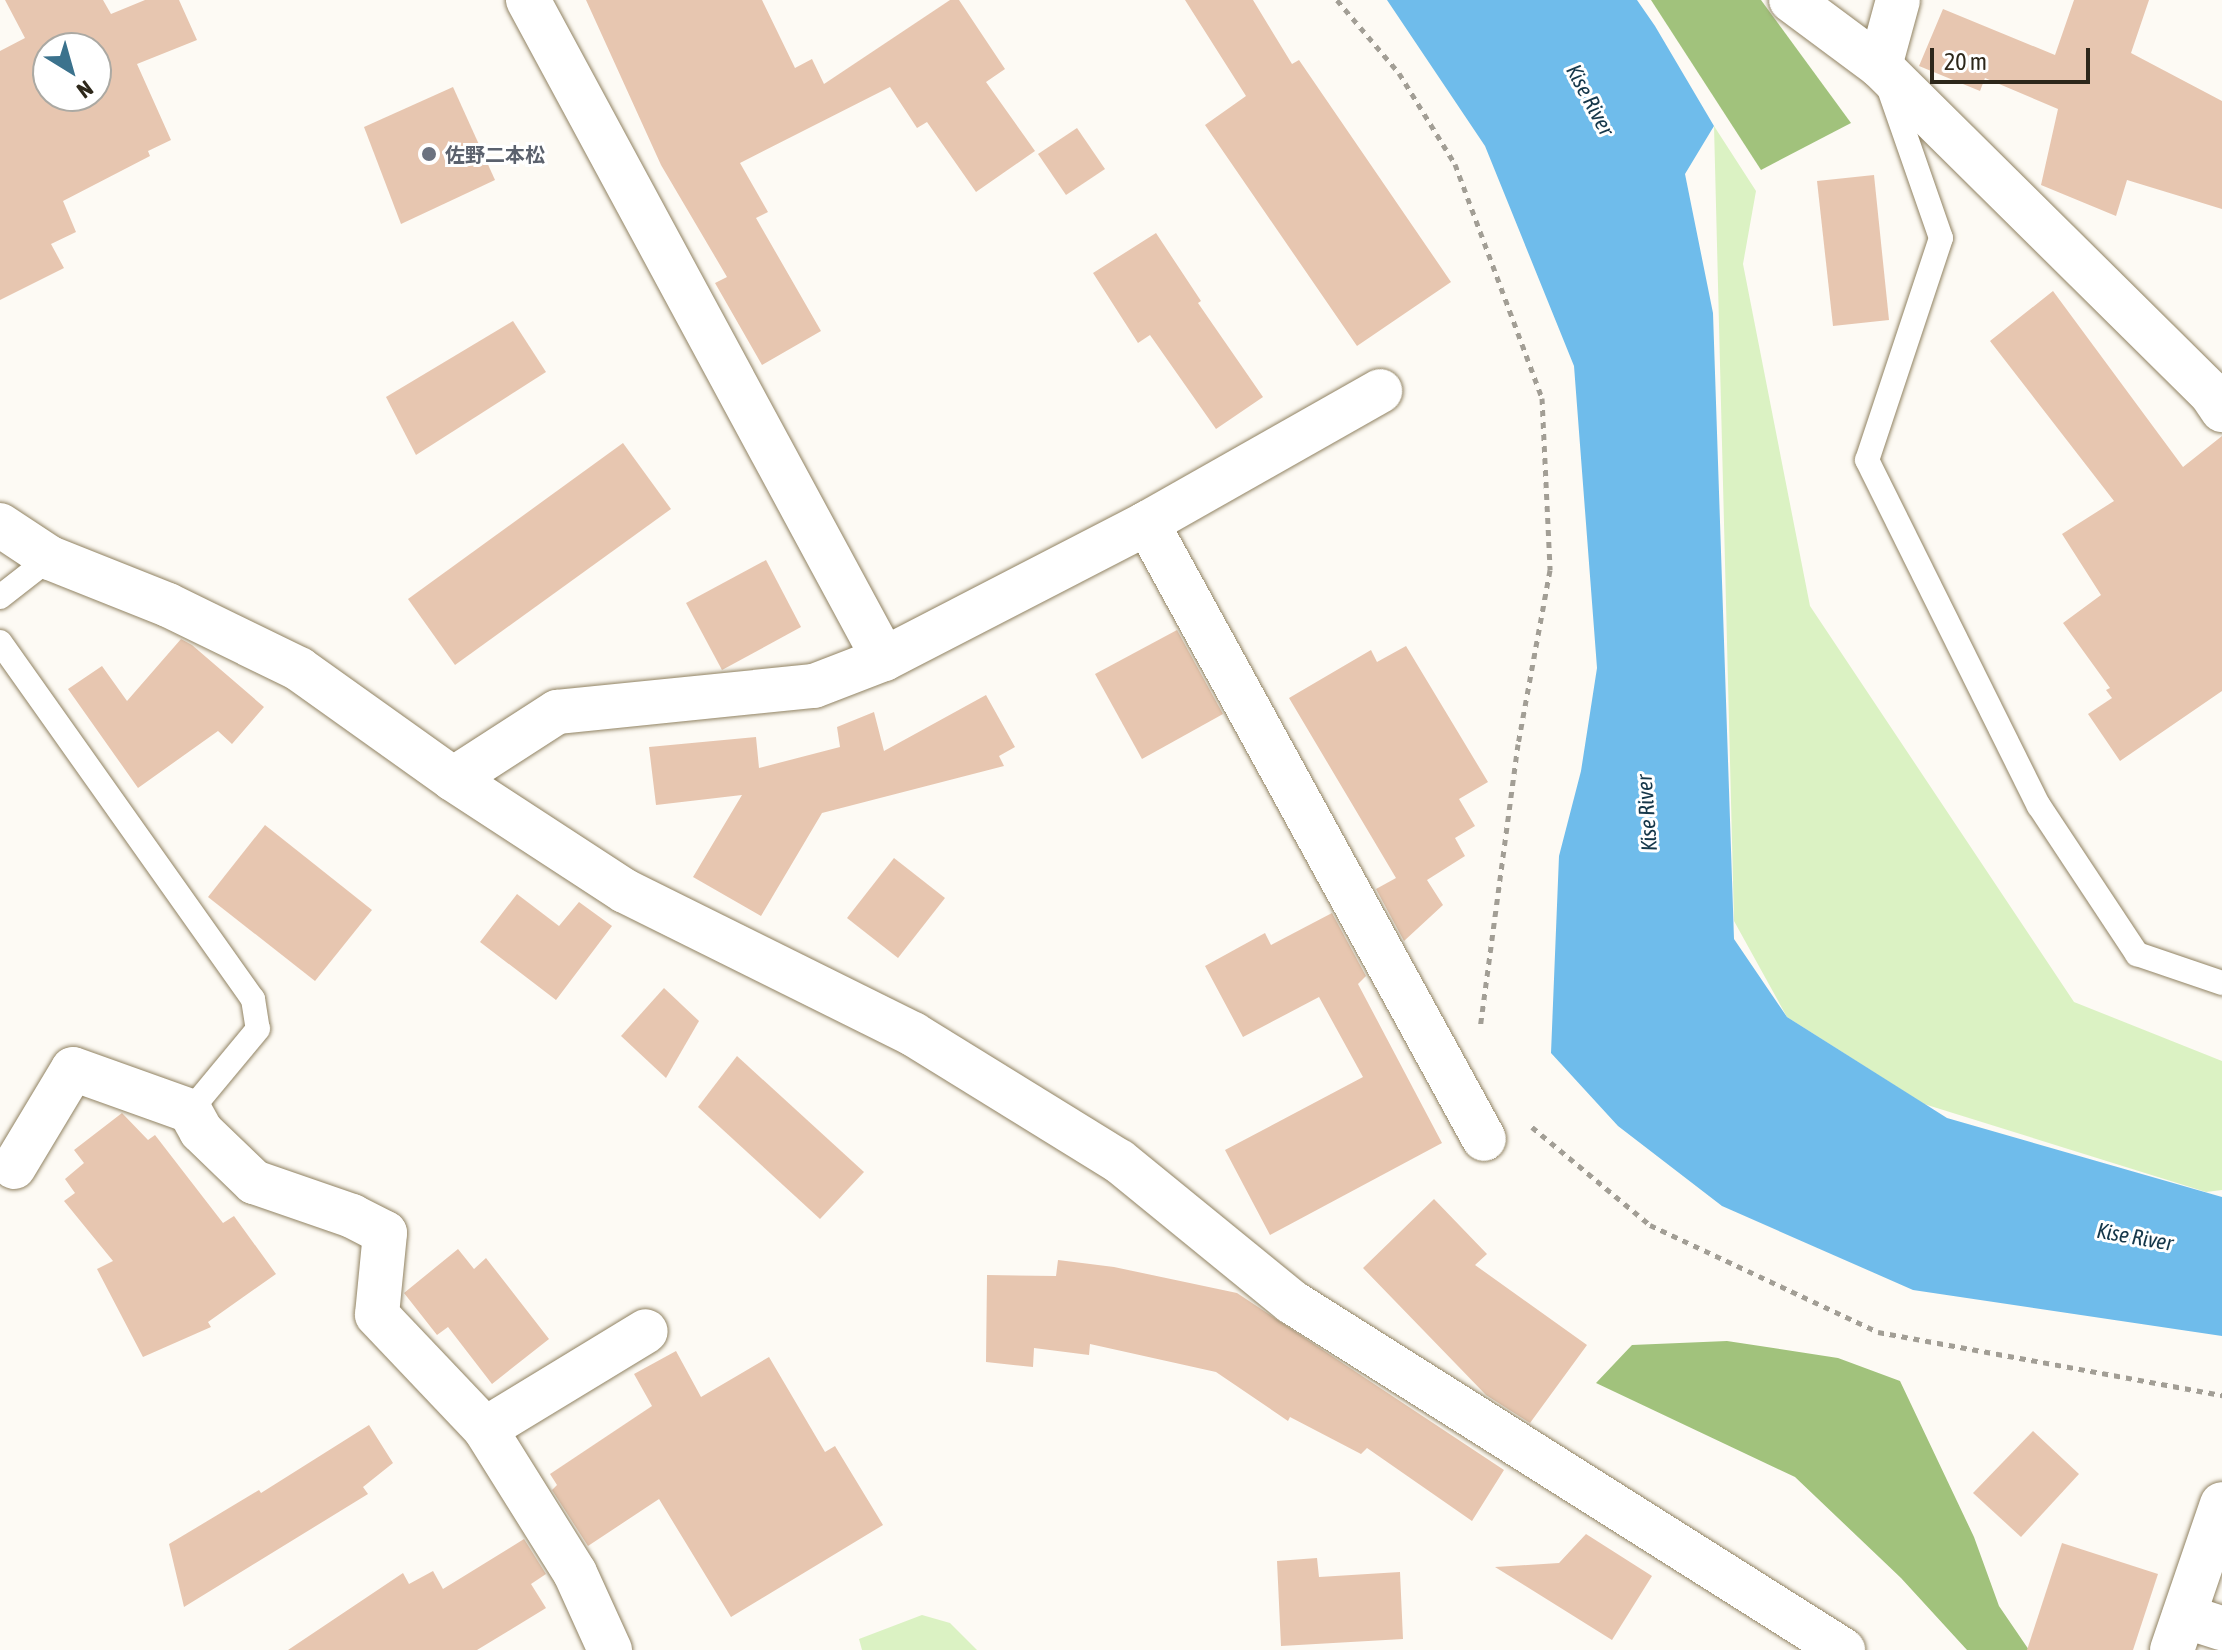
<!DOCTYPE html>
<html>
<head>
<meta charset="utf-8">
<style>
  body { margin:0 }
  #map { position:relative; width:2222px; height:1650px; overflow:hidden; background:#fdfaf4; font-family:"Asap Condensed","Noto Sans JP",sans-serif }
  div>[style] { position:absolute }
  .green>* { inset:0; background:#dbf2c3 }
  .forest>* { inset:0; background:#a1c27c }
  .water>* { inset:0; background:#6fbceb }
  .building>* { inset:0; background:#e7c6b0 }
  .path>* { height:5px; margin-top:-2.5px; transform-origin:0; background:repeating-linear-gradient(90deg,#a29e95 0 6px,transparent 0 12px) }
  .roads { filter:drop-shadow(0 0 2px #918363) drop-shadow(0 0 2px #918363) }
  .lane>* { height:24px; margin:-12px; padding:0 12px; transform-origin:12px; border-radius:12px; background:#fff }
  .street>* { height:44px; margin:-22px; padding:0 22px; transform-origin:22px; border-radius:22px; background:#fff }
  .dots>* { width:22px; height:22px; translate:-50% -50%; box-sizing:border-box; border:4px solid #fff; border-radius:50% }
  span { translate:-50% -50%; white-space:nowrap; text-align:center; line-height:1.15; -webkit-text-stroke:6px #fff; paint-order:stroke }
  .worship-label { font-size:20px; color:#5b616d; font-weight:700 }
  .left { translate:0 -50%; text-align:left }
  .water-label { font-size:22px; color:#15374a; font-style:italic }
  .north { position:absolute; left:32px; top:32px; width:80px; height:80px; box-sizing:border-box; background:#fff; border:2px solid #aba9a3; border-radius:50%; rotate:143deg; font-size:22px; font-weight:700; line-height:32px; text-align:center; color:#2d271a }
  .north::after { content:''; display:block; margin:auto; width:28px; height:36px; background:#3b728d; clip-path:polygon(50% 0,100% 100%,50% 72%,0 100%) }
  .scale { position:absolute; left:1930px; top:48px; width:160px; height:36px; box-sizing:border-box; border:4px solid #2d271a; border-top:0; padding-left:10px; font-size:24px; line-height:28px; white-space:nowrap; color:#2d271a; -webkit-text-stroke:6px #fff; paint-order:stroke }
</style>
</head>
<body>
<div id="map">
  <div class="green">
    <i style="clip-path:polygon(1714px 126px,1756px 191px,1743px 264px,1810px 606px,2074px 1002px,2222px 1061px,2222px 1190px,2206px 1192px,1924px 1104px,1787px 1017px,1734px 921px)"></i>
    <i style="clip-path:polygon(922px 1615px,950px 1623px,977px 1650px,862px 1650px,859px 1639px)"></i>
  </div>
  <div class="forest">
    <i style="clip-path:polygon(1651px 0,1761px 0,1851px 123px,1761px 170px)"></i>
    <i style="clip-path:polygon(1727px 1341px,1838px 1358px,1900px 1381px,1974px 1537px,1999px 1606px,2029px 1650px,1967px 1650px,1901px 1578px,1795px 1477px,1596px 1383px,1632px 1345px)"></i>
  </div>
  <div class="water">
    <i style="clip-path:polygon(1387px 0,1637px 0,1655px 26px,1714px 126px,1685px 174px,1713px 313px,1734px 939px,1787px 1017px,1947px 1118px,2222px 1197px,2222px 1336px,1913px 1290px,1722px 1206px,1618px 1126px,1551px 1053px,1559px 856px,1581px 771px,1597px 668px,1574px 366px,1485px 146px)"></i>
  </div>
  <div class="building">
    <i style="clip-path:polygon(evenodd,5px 0,103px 0,111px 14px,145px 0,179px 0,197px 40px,137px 64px,171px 140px,148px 151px,150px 156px,63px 201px,76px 232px,51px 244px,64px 268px,0 300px,0 51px,25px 38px,5px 0,48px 48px,96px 48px,96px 96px,48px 96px,48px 48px)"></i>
    <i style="clip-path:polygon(586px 0,762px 0,795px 68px,812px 59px,824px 84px,950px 0,959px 0,1005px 69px,986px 82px,1035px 151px,976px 192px,927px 122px,917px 128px,890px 87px,740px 163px,768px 212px,756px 218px,821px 331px,762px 365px,715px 283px,727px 277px,661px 165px)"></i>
    <i style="clip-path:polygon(1185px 0,1253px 0,1292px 64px,1299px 60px,1451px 282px,1357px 346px,1205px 125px,1246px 96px)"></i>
    <i style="clip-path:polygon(2074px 0,2149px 0,2131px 53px,2222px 101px,2222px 209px,2127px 180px,2116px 216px,2041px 185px,2058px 109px,1985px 78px,1980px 91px,1919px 66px,1943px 9px,2055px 55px)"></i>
    <i style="clip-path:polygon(453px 87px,495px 180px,401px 224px,364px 127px)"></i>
    <i style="clip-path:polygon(1077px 128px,1105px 169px,1066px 195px,1038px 154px)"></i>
    <i style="clip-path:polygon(1874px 175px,1889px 320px,1833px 326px,1817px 181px)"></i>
    <i style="clip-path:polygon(1156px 233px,1201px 301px,1198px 303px,1263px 397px,1216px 429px,1150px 335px,1138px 343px,1093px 273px)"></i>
    <i style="clip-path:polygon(2053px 291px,2183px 467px,2222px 436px,2222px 691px,2120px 761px,2088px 714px,2112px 698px,2106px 690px,2110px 688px,2063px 623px,2101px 595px,2062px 534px,2114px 501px,1990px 341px)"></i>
    <i style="clip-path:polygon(513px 321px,546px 372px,416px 455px,386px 397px)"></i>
    <i style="clip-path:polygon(623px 443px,671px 509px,455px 665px,408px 599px)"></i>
    <i style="clip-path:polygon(766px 560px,801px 627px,722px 670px,686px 603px)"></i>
    <i style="clip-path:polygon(1177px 630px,1223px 714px,1142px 759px,1095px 674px)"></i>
    <i style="clip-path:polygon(181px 639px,192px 645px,264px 707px,232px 744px,218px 731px,138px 788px,68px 689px,102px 666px,127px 701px)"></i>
    <i style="clip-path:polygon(1406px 646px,1488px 782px,1459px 799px,1475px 826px,1455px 838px,1465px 856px,1427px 880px,1443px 905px,1404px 941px,1376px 889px,1396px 878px,1289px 698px,1371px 650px,1377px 662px)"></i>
    <i style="clip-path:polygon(986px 695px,1015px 747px,999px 756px,1004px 766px,822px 813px,761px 916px,693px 877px,742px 795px,656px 805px,649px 747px,756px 737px,759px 768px,840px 747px,837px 727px,874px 712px,884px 751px)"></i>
    <i style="clip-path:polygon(265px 825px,372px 910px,315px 981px,208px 897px)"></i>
    <i style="clip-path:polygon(894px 858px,945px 898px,898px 958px,847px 918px)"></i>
    <i style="clip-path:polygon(517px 894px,559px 926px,579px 902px,612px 926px,556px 1000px,480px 942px)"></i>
    <i style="clip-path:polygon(1332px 913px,1366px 976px,1358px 984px,1442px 1143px,1270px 1235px,1225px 1150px,1363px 1077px,1319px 997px,1243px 1037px,1205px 966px,1265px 933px,1271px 945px)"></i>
    <i style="clip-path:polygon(664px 988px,699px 1021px,666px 1078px,621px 1036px)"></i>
    <i style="clip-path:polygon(737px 1056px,864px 1172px,820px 1219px,698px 1107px)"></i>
    <i style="clip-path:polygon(122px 1113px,148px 1140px,155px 1135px,223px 1223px,234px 1216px,276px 1274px,208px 1322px,211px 1327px,143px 1357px,97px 1269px,113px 1261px,64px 1201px,75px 1193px,65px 1179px,84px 1163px,74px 1150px)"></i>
    <i style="clip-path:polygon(1434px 1199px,1487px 1254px,1475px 1265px,1587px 1345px,1530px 1423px,1486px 1395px,1363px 1268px)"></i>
    <i style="clip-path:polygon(458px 1249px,474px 1269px,486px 1258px,549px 1339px,492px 1384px,448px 1327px,437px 1335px,404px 1293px)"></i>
    <i style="clip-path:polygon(1058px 1260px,1114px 1267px,1237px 1293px,1504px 1470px,1472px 1521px,1367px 1448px,1361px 1454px,1290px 1417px,1288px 1421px,1216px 1372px,1090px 1344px,1089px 1355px,1034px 1348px,1033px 1367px,986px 1362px,987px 1275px,1056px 1276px)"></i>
    <i style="clip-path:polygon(676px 1351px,701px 1397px,769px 1357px,825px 1452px,835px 1446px,883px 1525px,731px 1617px,659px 1499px,588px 1546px,552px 1490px,557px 1485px,550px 1474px,652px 1406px,634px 1374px)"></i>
    <i style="clip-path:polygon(369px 1425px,393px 1463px,363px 1487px,368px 1494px,184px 1607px,169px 1544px,259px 1490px,261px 1493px)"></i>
    <i style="clip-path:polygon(2033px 1431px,2079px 1474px,2021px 1537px,1973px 1493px)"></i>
    <i style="clip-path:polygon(1586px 1534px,1652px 1576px,1612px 1640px,1495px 1567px,1559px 1563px)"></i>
    <i style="clip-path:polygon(524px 1539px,546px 1574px,531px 1584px,546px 1608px,477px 1650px,288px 1650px,403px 1573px,409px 1584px,433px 1571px,443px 1589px)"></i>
    <i style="clip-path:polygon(2062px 1543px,2158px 1574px,2133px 1650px,2027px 1650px)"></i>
    <i style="clip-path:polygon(1317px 1558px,1319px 1577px,1400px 1572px,1403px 1639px,1281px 1646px,1277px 1561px)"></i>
  </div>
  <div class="path">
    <i style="left:1337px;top:0;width:96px;rotate:49.7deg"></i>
    <i style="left:1399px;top:73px;width:107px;rotate:58.4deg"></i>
    <i style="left:1455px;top:164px;width:250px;rotate:69.6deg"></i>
    <i style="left:1542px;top:398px;width:172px;rotate:87.3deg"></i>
    <i style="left:1550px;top:570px;width:177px;rotate:100.4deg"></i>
    <i style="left:1518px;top:744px;width:286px;rotate:97.6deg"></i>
    <i style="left:1532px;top:1127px;width:153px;rotate:39.7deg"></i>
    <i style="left:1650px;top:1225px;width:252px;rotate:25.1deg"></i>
    <i style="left:1878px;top:1332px;width:350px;rotate:10.4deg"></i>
  </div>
  <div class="roads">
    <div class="lane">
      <i style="left:1887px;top:83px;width:164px;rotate:70.8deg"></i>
      <i style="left:1941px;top:238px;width:234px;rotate:108.4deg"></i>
      <i style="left:1867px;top:460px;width:386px;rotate:63.6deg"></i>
      <i style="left:2039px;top:806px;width:178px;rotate:56.5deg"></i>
      <i style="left:2137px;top:954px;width:90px;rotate:18.8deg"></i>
      <i style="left:0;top:597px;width:63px;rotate:-38deg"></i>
      <i style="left:0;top:642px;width:438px;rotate:54.7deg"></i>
      <i style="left:253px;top:999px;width:30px;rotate:81deg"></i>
      <i style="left:258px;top:1029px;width:107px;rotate:129.7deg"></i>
    </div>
    <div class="street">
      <i style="left:1791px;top:0;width:111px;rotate:36.6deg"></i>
      <i style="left:1880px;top:66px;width:464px;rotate:44.7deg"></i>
      <i style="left:2210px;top:392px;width:22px;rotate:56deg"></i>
      <i style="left:1880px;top:66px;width:68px;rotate:-74.7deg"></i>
      <i style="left:1147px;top:523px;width:702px;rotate:61.32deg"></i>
      <i style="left:0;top:525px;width:60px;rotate:33.4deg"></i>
      <i style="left:50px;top:558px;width:127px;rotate:21.7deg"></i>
      <i style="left:168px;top:605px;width:146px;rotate:26deg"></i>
      <i style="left:299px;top:669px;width:189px;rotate:35.5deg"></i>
      <i style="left:453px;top:779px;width:205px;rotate:33.1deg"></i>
      <i style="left:625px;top:891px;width:322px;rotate:26.4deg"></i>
      <i style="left:913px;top:1034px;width:242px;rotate:31.7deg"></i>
      <i style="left:1119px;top:1161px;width:223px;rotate:39.2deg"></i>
      <i style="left:1292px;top:1302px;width:652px;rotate:32.28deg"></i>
      <i style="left:884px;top:659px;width:296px;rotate:-27.3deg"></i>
      <i style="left:1147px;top:523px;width:268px;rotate:-29.5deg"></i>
      <i style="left:453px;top:779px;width:124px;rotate:-32.8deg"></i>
      <i style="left:557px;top:712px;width:258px;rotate:-5.8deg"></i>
      <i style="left:814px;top:686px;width:75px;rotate:-21.1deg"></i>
      <i style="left:884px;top:659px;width:749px;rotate:-118.38deg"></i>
      <i style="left:14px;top:1167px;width:114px;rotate:-59deg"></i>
      <i style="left:73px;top:1069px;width:124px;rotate:19.7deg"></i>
      <i style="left:190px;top:1111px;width:23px;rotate:61deg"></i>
      <i style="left:201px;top:1131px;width:74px;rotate:43.9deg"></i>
      <i style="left:254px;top:1182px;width:104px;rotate:19.1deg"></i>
      <i style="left:352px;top:1216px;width:37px;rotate:27deg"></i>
      <i style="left:385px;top:1233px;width:82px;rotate:95.6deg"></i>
      <i style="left:377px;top:1315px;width:157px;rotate:46.5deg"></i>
      <i style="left:485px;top:1429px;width:170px;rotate:58deg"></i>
      <i style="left:575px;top:1573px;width:85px;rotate:65.6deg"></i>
      <i style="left:485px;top:1429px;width:188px;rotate:-31.3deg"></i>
      <i style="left:2184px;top:1616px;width:40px;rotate:18deg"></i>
      <i style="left:2172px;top:1650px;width:154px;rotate:-71.1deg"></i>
    </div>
  </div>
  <div class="dots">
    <i style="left:429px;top:154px;background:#6b7280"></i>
  </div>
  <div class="worship-label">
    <span class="left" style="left:445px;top:154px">佐野二本松</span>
  </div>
  <div class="water-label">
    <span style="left:1590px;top:100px;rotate:62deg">Kise River</span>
    <span style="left:1647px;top:813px;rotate:-94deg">Kise River</span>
    <span style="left:2135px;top:1237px;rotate:10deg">Kise River</span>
  </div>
  <div class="north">N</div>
  <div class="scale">20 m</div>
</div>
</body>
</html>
